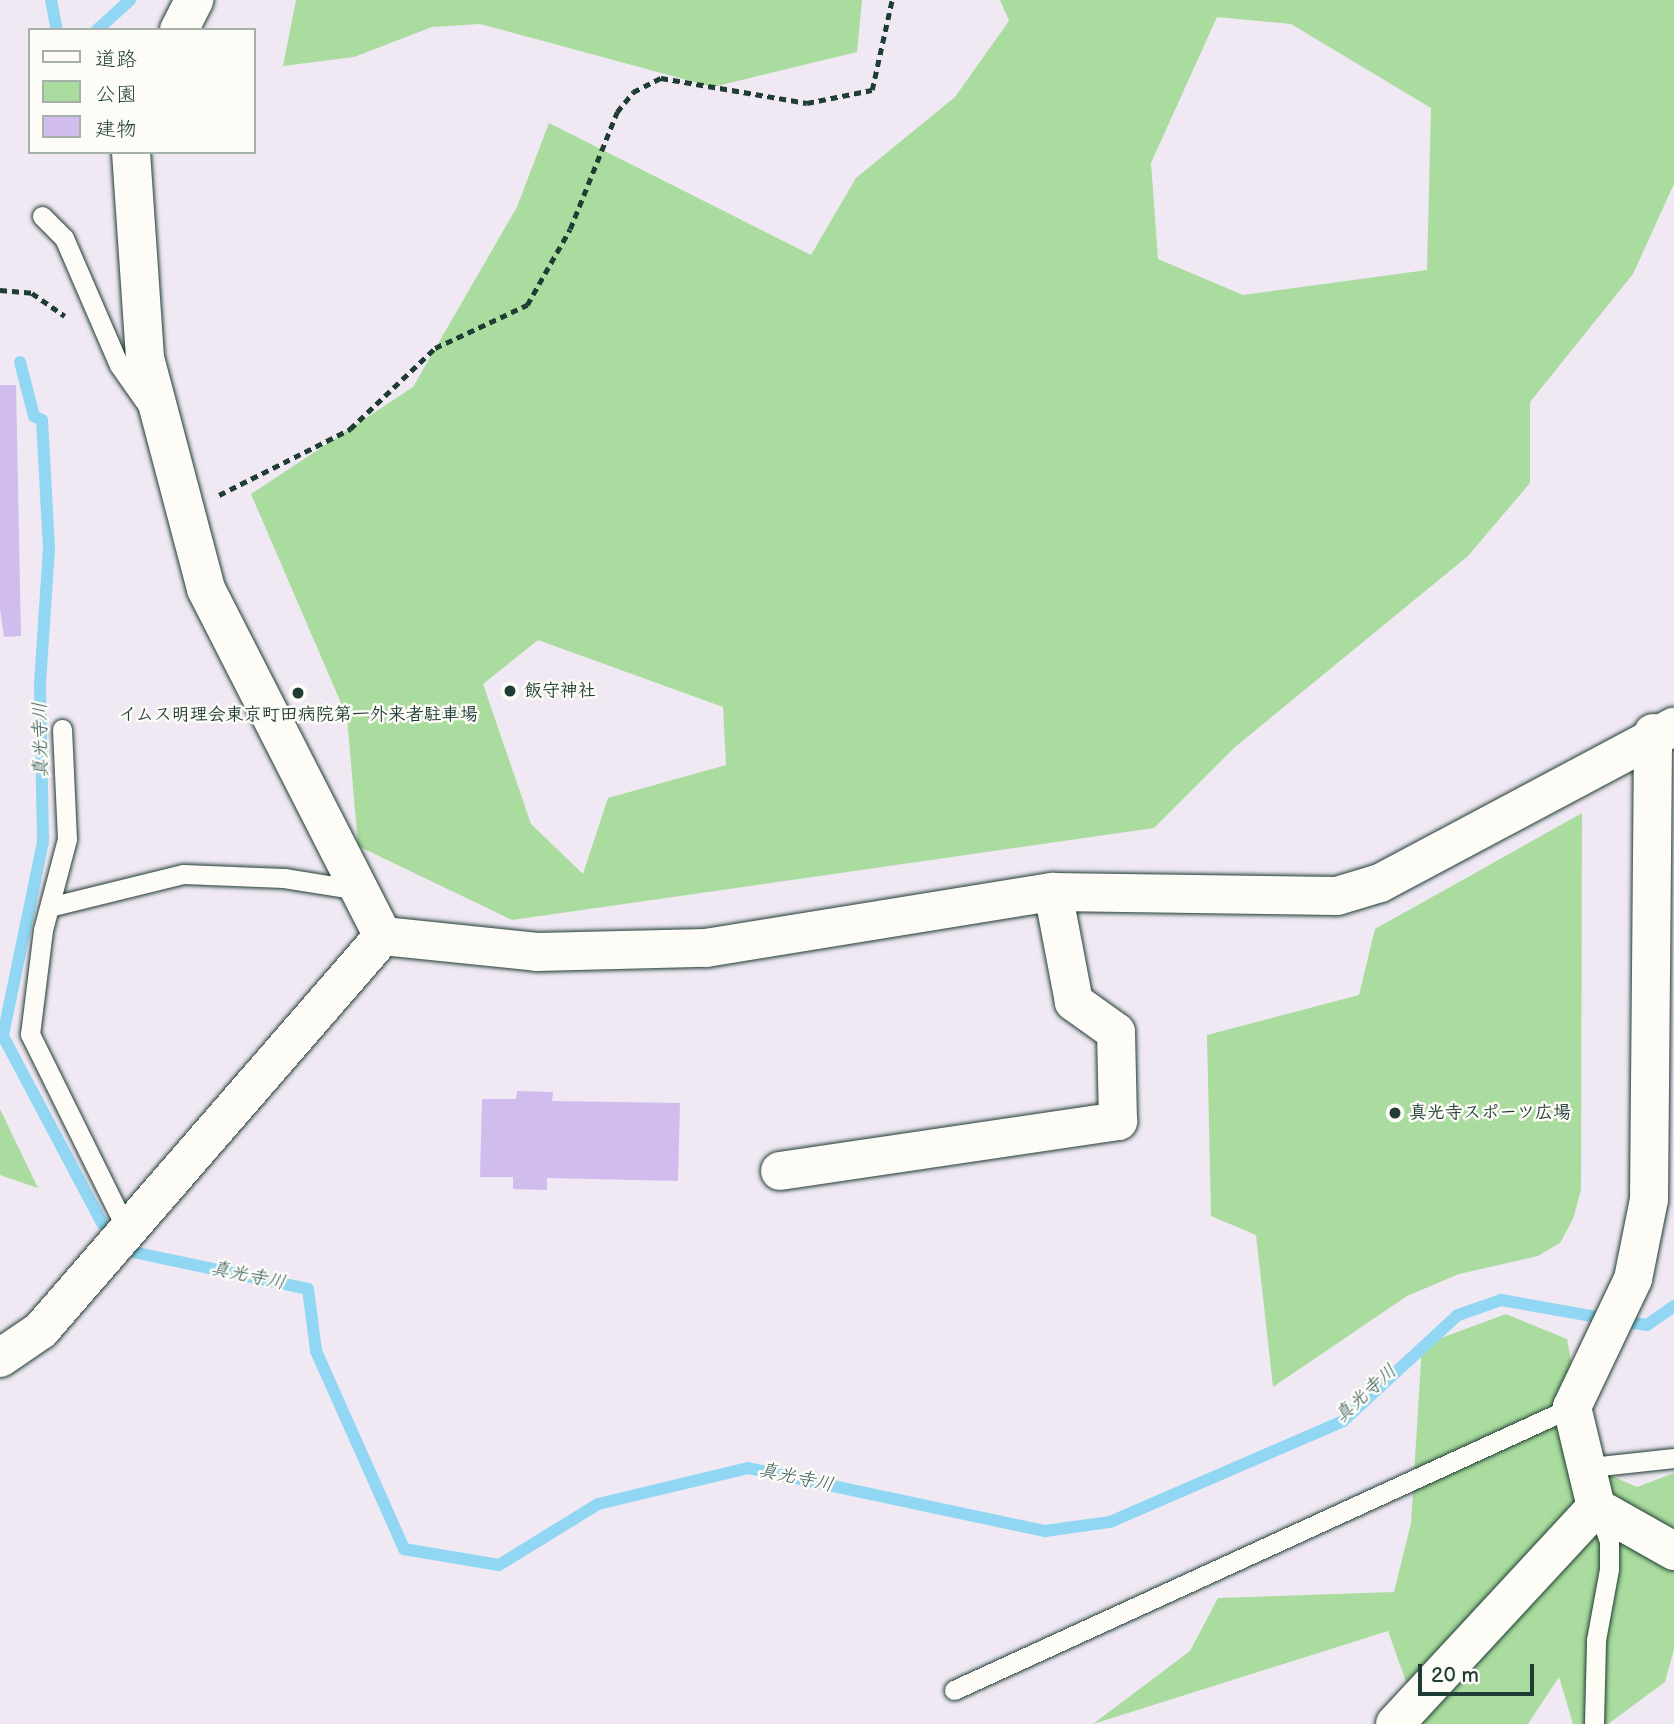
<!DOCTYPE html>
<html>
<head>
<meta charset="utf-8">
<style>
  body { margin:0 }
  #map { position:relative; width:1674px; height:1724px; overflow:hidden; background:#f0e9f4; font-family:"Balsamiq Sans","Klee One",sans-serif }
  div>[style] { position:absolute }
  .green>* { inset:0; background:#a9dc9e }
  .stream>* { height:12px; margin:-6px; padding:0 6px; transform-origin:6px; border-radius:6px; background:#91d7f3 }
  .building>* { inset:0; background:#d1bded }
  .path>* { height:4.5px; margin-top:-2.25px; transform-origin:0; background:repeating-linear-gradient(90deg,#1f3d34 0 7px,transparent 0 12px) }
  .roads { filter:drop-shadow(0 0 2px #1f3d34) drop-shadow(0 0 2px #1f3d34) }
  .lane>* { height:19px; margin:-9.5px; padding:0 9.5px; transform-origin:9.5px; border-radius:9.5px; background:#fdfcf7 }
  .street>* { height:38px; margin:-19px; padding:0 19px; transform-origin:19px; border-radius:19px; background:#fdfcf7 }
  .dots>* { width:19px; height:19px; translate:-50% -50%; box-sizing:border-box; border:4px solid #fdfcf7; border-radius:50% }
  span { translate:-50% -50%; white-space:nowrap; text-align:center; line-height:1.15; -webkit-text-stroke:5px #fdfcf7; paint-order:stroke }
  .poi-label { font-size:18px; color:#1f3d34; font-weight:700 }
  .left { translate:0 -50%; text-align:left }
  .water-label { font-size:19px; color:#365c5a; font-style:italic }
  .legend { position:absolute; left:28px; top:28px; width:228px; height:126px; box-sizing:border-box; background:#fdfcf7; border:2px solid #a4b0a9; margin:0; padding:9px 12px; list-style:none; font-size:21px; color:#1f3d34 }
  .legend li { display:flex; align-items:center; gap:14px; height:35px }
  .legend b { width:35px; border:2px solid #a4b0a9 }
  .scale { position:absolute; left:1418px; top:1664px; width:116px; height:32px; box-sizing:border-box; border:4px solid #1f3d34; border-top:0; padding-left:9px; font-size:21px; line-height:24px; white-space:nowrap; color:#1f3d34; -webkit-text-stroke:5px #fdfcf7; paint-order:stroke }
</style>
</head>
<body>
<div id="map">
  <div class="green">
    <i style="clip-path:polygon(296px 0,862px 0,857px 52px,713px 87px,480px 24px,432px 27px,354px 57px,283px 66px)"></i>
    <i style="clip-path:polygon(evenodd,1000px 0,1674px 0,1674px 184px,1633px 274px,1530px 402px,1530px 483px,1468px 556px,1235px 747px,1154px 828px,512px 920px,358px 846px,347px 717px,251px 494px,413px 387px,517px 207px,549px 123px,811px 255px,856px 178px,955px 97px,1009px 21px,1000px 0,1217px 17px,1291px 24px,1431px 108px,1427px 270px,1243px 295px,1158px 259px,1151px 163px,1217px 17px,1000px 0,538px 640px,723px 707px,726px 765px,608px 798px,583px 874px,531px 824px,483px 684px,538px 640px)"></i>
    <i style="clip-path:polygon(1582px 813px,1581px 1190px,1573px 1219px,1560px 1243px,1538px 1256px,1459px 1274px,1407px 1296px,1273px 1387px,1256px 1235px,1211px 1216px,1207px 1035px,1359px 995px,1375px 929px)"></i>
    <i style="clip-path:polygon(0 1109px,38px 1188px,0 1175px)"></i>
    <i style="clip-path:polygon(1506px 1314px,1567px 1339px,1591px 1467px,1637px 1487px,1674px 1473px,1674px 1649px,1665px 1682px,1608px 1724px,1573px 1724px,1559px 1677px,1528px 1724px,1421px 1724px,1388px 1631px,1093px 1724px,1190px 1651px,1218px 1598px,1394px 1592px,1411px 1523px,1422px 1345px)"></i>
  </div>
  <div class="stream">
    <i style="left:51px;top:0;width:31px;rotate:79deg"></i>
    <i style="left:97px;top:30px;width:45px;rotate:-42.3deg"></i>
    <i style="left:20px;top:362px;width:56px;rotate:75.5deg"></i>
    <i style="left:34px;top:416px;width:9px;rotate:27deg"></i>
    <i style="left:42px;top:420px;width:128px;rotate:86.9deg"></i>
    <i style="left:49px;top:548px;width:136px;rotate:93.8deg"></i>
    <i style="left:40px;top:684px;width:158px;rotate:88.9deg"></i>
    <i style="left:43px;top:842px;width:198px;rotate:101.7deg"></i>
    <i style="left:3px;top:1036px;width:212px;rotate:62.1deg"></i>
    <i style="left:128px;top:1251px;width:184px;rotate:11.9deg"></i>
    <i style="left:308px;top:1289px;width:63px;rotate:82.6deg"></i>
    <i style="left:316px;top:1351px;width:217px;rotate:66deg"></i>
    <i style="left:404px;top:1549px;width:96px;rotate:9.6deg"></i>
    <i style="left:499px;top:1565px;width:116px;rotate:-31.6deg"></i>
    <i style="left:598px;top:1504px;width:154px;rotate:-13.5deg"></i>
    <i style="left:748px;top:1468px;width:304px;rotate:12deg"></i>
    <i style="left:1045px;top:1531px;width:66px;rotate:-7.9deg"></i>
    <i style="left:1110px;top:1522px;width:254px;rotate:-23.4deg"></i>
    <i style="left:1343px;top:1421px;width:156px;rotate:-42.7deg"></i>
    <i style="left:1458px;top:1315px;width:46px;rotate:-19.2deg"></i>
    <i style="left:1501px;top:1300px;width:104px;rotate:10deg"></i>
    <i style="left:1633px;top:1323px;width:14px;rotate:8deg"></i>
    <i style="left:1647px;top:1325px;width:33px;rotate:-35deg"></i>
  </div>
  <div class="building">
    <i style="clip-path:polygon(0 385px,16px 385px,21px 636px,4px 637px,0 608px)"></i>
    <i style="clip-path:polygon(517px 1091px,553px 1092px,552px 1101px,680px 1103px,678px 1181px,547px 1178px,547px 1190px,513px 1189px,513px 1177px,480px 1177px,482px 1099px,516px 1099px)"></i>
  </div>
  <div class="path">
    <i style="left:0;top:290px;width:32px;rotate:5deg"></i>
    <i style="left:32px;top:293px;width:40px;rotate:34.9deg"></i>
    <i style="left:219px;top:495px;width:147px;rotate:-26.7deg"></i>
    <i style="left:350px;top:429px;width:117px;rotate:-43.6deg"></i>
    <i style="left:435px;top:348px;width:102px;rotate:-25.1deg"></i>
    <i style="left:527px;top:305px;width:87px;rotate:-60.5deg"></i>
    <i style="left:570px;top:229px;width:126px;rotate:-68.1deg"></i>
    <i style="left:617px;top:112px;width:26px;rotate:-51deg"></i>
    <i style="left:633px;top:92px;width:31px;rotate:-27deg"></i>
    <i style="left:661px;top:78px;width:148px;rotate:9.7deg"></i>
    <i style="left:807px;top:103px;width:66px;rotate:-11.3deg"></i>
    <i style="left:872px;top:90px;width:92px;rotate:-77.5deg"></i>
  </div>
  <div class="roads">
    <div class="lane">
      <i style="left:42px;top:216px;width:31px;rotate:45deg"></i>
      <i style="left:64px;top:238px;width:138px;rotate:66.6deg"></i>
      <i style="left:119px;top:365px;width:49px;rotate:55deg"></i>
      <i style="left:62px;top:729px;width:110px;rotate:87.4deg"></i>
      <i style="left:67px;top:839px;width:94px;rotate:104.8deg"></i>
      <i style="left:43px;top:930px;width:105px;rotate:97.1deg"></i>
      <i style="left:30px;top:1034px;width:214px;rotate:63.7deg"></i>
      <i style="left:53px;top:906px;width:134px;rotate:-13.8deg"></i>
      <i style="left:183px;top:874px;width:101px;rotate:2.3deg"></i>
      <i style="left:284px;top:878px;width:75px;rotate:9.2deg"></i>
      <i style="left:1591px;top:1467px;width:83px;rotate:-6.2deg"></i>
      <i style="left:954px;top:1690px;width:680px;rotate:-24.6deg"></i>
      <i style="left:1594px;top:1724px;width:84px;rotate:-88.6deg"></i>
      <i style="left:1596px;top:1640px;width:72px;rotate:-79.6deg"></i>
      <i style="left:1609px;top:1569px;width:28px;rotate:-90deg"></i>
      <i style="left:1609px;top:1541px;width:32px;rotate:-110deg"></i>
    </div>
    <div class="street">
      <i style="left:179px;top:30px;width:34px;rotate:-63deg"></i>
      <i style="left:131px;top:152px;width:206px;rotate:86.1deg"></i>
      <i style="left:145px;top:358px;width:239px;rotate:75.2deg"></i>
      <i style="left:206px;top:589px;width:390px;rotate:63deg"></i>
      <i style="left:383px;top:936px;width:155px;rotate:5.9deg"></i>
      <i style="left:537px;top:952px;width:169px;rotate:-1.4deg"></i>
      <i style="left:706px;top:948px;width:351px;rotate:-9.2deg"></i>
      <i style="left:1053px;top:892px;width:284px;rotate:0.8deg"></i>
      <i style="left:1337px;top:896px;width:45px;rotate:-16.8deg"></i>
      <i style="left:1380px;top:883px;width:333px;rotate:-28deg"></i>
      <i style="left:780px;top:1171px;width:342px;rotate:-8.4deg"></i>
      <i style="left:1118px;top:1121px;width:89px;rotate:-91.3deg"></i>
      <i style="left:1116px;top:1032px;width:52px;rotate:-144.5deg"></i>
      <i style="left:1074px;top:1002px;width:112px;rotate:-100.8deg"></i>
      <i style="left:0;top:1358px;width:50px;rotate:-34.3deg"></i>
      <i style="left:41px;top:1330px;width:522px;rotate:-49.04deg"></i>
      <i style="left:1596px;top:1507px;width:103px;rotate:-103.5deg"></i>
      <i style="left:1572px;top:1407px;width:142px;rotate:-64.5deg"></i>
      <i style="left:1633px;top:1279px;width:81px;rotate:-78.6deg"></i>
      <i style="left:1649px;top:1200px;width:467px;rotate:-89.5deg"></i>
      <i style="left:1596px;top:1507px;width:90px;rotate:29.4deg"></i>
      <i style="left:1395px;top:1724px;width:296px;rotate:-47.2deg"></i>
    </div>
  </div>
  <div class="dots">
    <i style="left:510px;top:691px;background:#1f3d34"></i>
    <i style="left:298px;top:693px;background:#1f3d34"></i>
    <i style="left:1395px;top:1113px;background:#1f3d34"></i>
  </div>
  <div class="poi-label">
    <span class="left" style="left:524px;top:691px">飯守神社</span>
    <span style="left:298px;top:715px">イムス明理会東京町田病院第一外来者駐車場</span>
    <span class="left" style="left:1409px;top:1113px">真光寺スポーツ広場</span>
  </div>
  <div class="water-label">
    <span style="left:41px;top:740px;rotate:-91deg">真光寺川</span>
    <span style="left:248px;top:1276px;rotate:12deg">真光寺川</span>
    <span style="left:1366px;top:1394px;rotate:-42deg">真光寺川</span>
    <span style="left:796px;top:1478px;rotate:12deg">真光寺川</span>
  </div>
  <ul class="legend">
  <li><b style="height:9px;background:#fdfcf7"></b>道路</li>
  <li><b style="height:19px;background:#a9dc9e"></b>公園</li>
  <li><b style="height:19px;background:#d1bded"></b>建物</li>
  </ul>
  <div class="scale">20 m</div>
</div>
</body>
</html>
